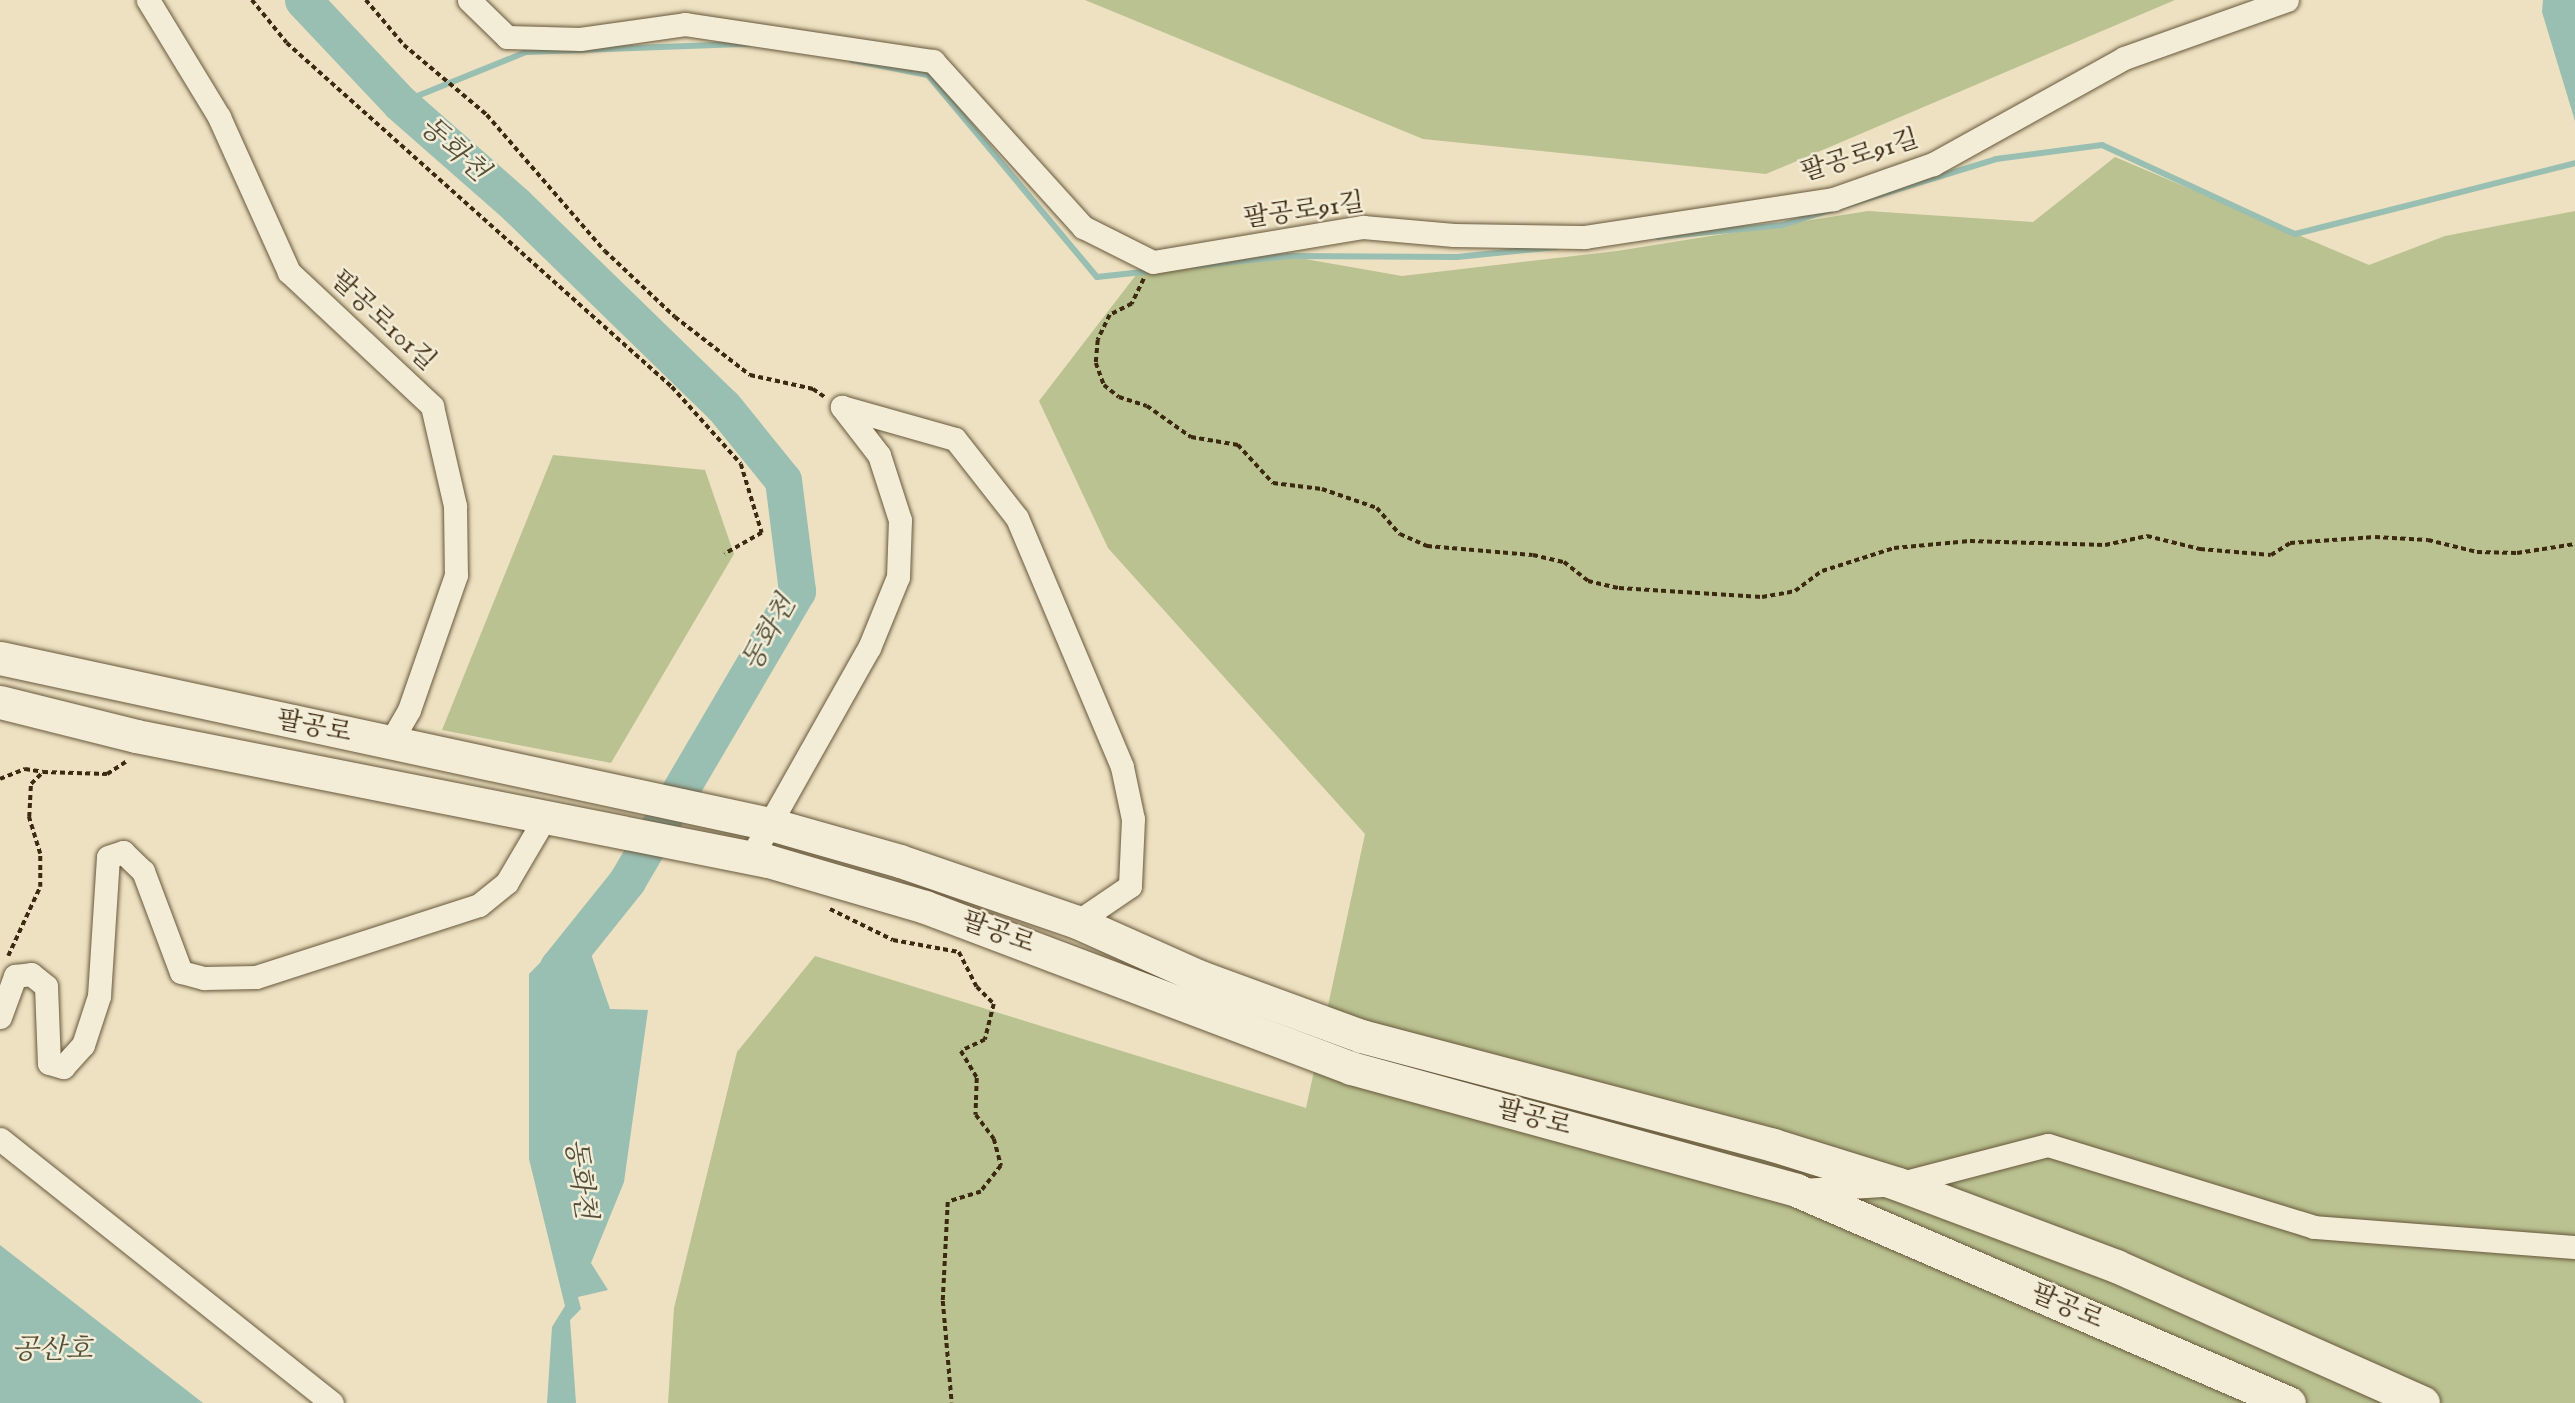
<!DOCTYPE html>
<html>
<head>
<meta charset="utf-8">
<style>
  body { margin:0 }
  #map { position:relative; width:2575px; height:1403px; overflow:hidden; background:#ede1c1; font-family:"IM FELL English","Noto Serif KR",serif }
  div>[style] { position:absolute }
  .green>* { inset:0; background:#bac291 }
  .water>* { inset:0; background:#99beb2 }
  .stream>* { height:6px; margin:-3px; padding:0 3px; transform-origin:3px; border-radius:3px; background:#99beb2 }
  .river>* { height:37px; margin:-18.5px; padding:0 18.5px; transform-origin:18.5px; border-radius:18.5px; background:#99beb2 }
  .path>* { height:3.5px; margin-top:-1.75px; transform-origin:0; background:repeating-linear-gradient(90deg,#3c2a10 0 5px,transparent 0 8.5px) }
  .roads { filter:drop-shadow(0 0 2px #68583c) drop-shadow(0 0 2px #68583c) }
  .street>* { height:23px; margin:-11.5px; padding:0 11.5px; transform-origin:11.5px; border-radius:11.5px; background:#f3ecd7 }
  .secondary>* { height:33px; margin:-16.5px; padding:0 16.5px; transform-origin:16.5px; border-radius:16.5px; background:#f3ecd7 }
  span { translate:-50% -50%; white-space:nowrap; text-align:center; line-height:1.15; -webkit-text-stroke:5px #f3ecd7; paint-order:stroke }
  .street-label { font-size:26px; color:#3c2a10 }
  .water-label { font-size:28px; color:#534f38; font-style:italic }
</style>
</head>
<body>
<div id="map">
  <div class="green">
    <i style="clip-path:polygon(1085px 0,2175px 0,1766px 174px,1423px 139px)"></i>
    <i style="clip-path:polygon(2115px 157px,2369px 265px,2445px 236px,2575px 211px,2575px 1403px,668px 1403px,674px 1308px,737px 1052px,815px 956px,1306px 1108px,1365px 834px,1108px 548px,1039px 401px,1139px 271px,1288px 256px,1402px 276px,1617px 251px,1868px 211px,2033px 222px)"></i>
    <i style="clip-path:polygon(553px 455px,705px 470px,734px 554px,611px 763px,442px 730px)"></i>
  </div>
  <div class="water">
    <i style="clip-path:polygon(2543px 0,2575px 0,2575px 121px,2542px 12px)"></i>
    <i style="clip-path:polygon(580px 922px,610px 1009px,648px 1010px,624px 1182px,591px 1263px,608px 1290px,578px 1297px,581px 1309px,570px 1320px,576px 1403px,547px 1403px,552px 1327px,565px 1306px,529px 1159px,529px 974px)"></i>
    <i style="clip-path:polygon(0 1245px,203px 1403px,0 1403px)"></i>
  </div>
  <div class="stream">
    <i style="left:852px;top:60px;width:77px;rotate:11.2deg"></i>
    <i style="left:928px;top:75px;width:263px;rotate:50.1deg"></i>
    <i style="left:1097px;top:277px;width:55px;rotate:-6.2deg"></i>
    <i style="left:400px;top:103px;width:136px;rotate:-22deg"></i>
    <i style="left:526px;top:52px;width:223px;rotate:-2.1deg"></i>
    <i style="left:1658px;top:237px;width:125px;rotate:-5.5deg"></i>
    <i style="left:1782px;top:225px;width:224px;rotate:-17.1deg"></i>
    <i style="left:1996px;top:159px;width:107px;rotate:-7.5deg"></i>
    <i style="left:2102px;top:145px;width:213px;rotate:24.8deg"></i>
    <i style="left:2295px;top:234px;width:289px;rotate:-14.2deg"></i>
    <i style="left:1194px;top:266px;width:95px;rotate:-6.1deg"></i>
    <i style="left:1288px;top:256px;width:169px;rotate:0.3deg"></i>
    <i style="left:1457px;top:257px;width:100px;rotate:-5.8deg"></i>
  </div>
  <div class="river">
    <i style="left:303px;top:0;width:141px;rotate:46.7deg"></i>
    <i style="left:400px;top:103px;width:154px;rotate:41.3deg"></i>
    <i style="left:516px;top:205px;width:289px;rotate:44.2deg"></i>
    <i style="left:723px;top:406px;width:95px;rotate:51deg"></i>
    <i style="left:783px;top:480px;width:112px;rotate:82.8deg"></i>
    <i style="left:797px;top:591px;width:336px;rotate:120.4deg"></i>
    <i style="left:627px;top:881px;width:110px;rotate:128.7deg"></i>
    <i style="left:558px;top:967px;width:7px;rotate:90deg"></i>
  </div>
  <div class="path">
    <i style="left:252px;top:0;width:55px;rotate:50.9deg"></i>
    <i style="left:287px;top:43px;width:516px;rotate:41.78deg"></i>
    <i style="left:672px;top:387px;width:103px;rotate:48.1deg"></i>
    <i style="left:741px;top:464px;width:72px;rotate:73.1deg"></i>
    <i style="left:762px;top:533px;width:43px;rotate:150.4deg"></i>
    <i style="left:366px;top:0;width:59px;rotate:49.8deg"></i>
    <i style="left:404px;top:45px;width:109px;rotate:40.1deg"></i>
    <i style="left:487px;top:115px;width:180px;rotate:49.1deg"></i>
    <i style="left:605px;top:251px;width:96px;rotate:43.3deg"></i>
    <i style="left:675px;top:317px;width:95px;rotate:37.7deg"></i>
    <i style="left:750px;top:375px;width:65px;rotate:12.5deg"></i>
    <i style="left:813px;top:389px;width:14px;rotate:34deg"></i>
    <i style="left:1144px;top:279px;width:28px;rotate:116deg"></i>
    <i style="left:1132px;top:304px;width:25px;rotate:153deg"></i>
    <i style="left:1110px;top:315px;width:28px;rotate:116deg"></i>
    <i style="left:1098px;top:340px;width:23px;rotate:95deg"></i>
    <i style="left:1096px;top:363px;width:23px;rotate:70deg"></i>
    <i style="left:1104px;top:385px;width:19px;rotate:39deg"></i>
    <i style="left:1119px;top:397px;width:29px;rotate:18deg"></i>
    <i style="left:1147px;top:406px;width:54px;rotate:35.2deg"></i>
    <i style="left:1191px;top:437px;width:48px;rotate:9.7deg"></i>
    <i style="left:1238px;top:445px;width:52px;rotate:47.4deg"></i>
    <i style="left:1273px;top:483px;width:49px;rotate:7deg"></i>
    <i style="left:1322px;top:489px;width:58px;rotate:19.1deg"></i>
    <i style="left:1377px;top:508px;width:35px;rotate:49deg"></i>
    <i style="left:1400px;top:534px;width:30px;rotate:24deg"></i>
    <i style="left:1427px;top:546px;width:106px;rotate:4.9deg"></i>
    <i style="left:1533px;top:555px;width:32px;rotate:13deg"></i>
    <i style="left:1564px;top:562px;width:31px;rotate:38deg"></i>
    <i style="left:1588px;top:581px;width:32px;rotate:13deg"></i>
    <i style="left:1619px;top:588px;width:143px;rotate:3.6deg"></i>
    <i style="left:1762px;top:597px;width:34px;rotate:-10deg"></i>
    <i style="left:1795px;top:591px;width:34px;rotate:-37deg"></i>
    <i style="left:1822px;top:571px;width:76px;rotate:-17.7deg"></i>
    <i style="left:1894px;top:548px;width:76px;rotate:-5.3deg"></i>
    <i style="left:1970px;top:541px;width:135px;rotate:1.7deg"></i>
    <i style="left:2105px;top:545px;width:43px;rotate:-12.1deg"></i>
    <i style="left:2147px;top:536px;width:55px;rotate:13.8deg"></i>
    <i style="left:2200px;top:549px;width:71px;rotate:4.8deg"></i>
    <i style="left:2271px;top:555px;width:22px;rotate:-32deg"></i>
    <i style="left:2290px;top:543px;width:85px;rotate:-4deg"></i>
    <i style="left:2375px;top:537px;width:53px;rotate:3.2deg"></i>
    <i style="left:2428px;top:540px;width:50px;rotate:13.8deg"></i>
    <i style="left:2477px;top:552px;width:40px;rotate:1.4deg"></i>
    <i style="left:2517px;top:553px;width:59px;rotate:-8.8deg"></i>
    <i style="left:0;top:779px;width:27px;rotate:-22deg"></i>
    <i style="left:25px;top:769px;width:18px;rotate:9deg"></i>
    <i style="left:830px;top:909px;width:70px;rotate:26.2deg"></i>
    <i style="left:893px;top:940px;width:67px;rotate:10.3deg"></i>
    <i style="left:959px;top:952px;width:39px;rotate:63deg"></i>
    <i style="left:977px;top:987px;width:24px;rotate:45deg"></i>
    <i style="left:994px;top:1004px;width:37px;rotate:104deg"></i>
    <i style="left:985px;top:1040px;width:26px;rotate:155deg"></i>
    <i style="left:961px;top:1051px;width:31px;rotate:59deg"></i>
    <i style="left:977px;top:1078px;width:37px;rotate:92deg"></i>
    <i style="left:976px;top:1115px;width:30px;rotate:53deg"></i>
    <i style="left:994px;top:1139px;width:28px;rotate:75deg"></i>
    <i style="left:1001px;top:1166px;width:33px;rotate:128deg"></i>
    <i style="left:981px;top:1192px;width:34px;rotate:163deg"></i>
    <i style="left:948px;top:1202px;width:99px;rotate:92.9deg"></i>
    <i style="left:943px;top:1301px;width:102px;rotate:85deg"></i>
    <i style="left:8px;top:956px;width:76px;rotate:-65.1deg"></i>
    <i style="left:40px;top:887px;width:33px;rotate:-90deg"></i>
    <i style="left:40px;top:854px;width:39px;rotate:-107deg"></i>
    <i style="left:29px;top:817px;width:33px;rotate:-87deg"></i>
    <i style="left:31px;top:784px;width:17px;rotate:-45deg"></i>
    <i style="left:43px;top:772px;width:64px;rotate:1.8deg"></i>
    <i style="left:107px;top:774px;width:24px;rotate:-33deg"></i>
  </div>
  <div class="roads">
    <div class="street">
      <i style="left:148px;top:0;width:137px;rotate:58.7deg"></i>
      <i style="left:219px;top:117px;width:170px;rotate:65.7deg"></i>
      <i style="left:289px;top:272px;width:196px;rotate:43.1deg"></i>
      <i style="left:432px;top:406px;width:103px;rotate:77deg"></i>
      <i style="left:455px;top:506px;width:69px;rotate:89.2deg"></i>
      <i style="left:456px;top:575px;width:143px;rotate:109.2deg"></i>
      <i style="left:409px;top:710px;width:38px;rotate:120deg"></i>
      <i style="left:469px;top:0;width:53px;rotate:44.2deg"></i>
      <i style="left:507px;top:37px;width:73px;rotate:1.6deg"></i>
      <i style="left:580px;top:39px;width:106px;rotate:-8.1deg"></i>
      <i style="left:685px;top:24px;width:251px;rotate:8.5deg"></i>
      <i style="left:933px;top:61px;width:224px;rotate:47.9deg"></i>
      <i style="left:1083px;top:227px;width:78px;rotate:26.6deg"></i>
      <i style="left:1153px;top:262px;width:213px;rotate:-9.5deg"></i>
      <i style="left:1363px;top:227px;width:91px;rotate:5deg"></i>
      <i style="left:1454px;top:235px;width:131px;rotate:0.9deg"></i>
      <i style="left:1585px;top:237px;width:251px;rotate:-8.7deg"></i>
      <i style="left:1833px;top:199px;width:106px;rotate:-19.3deg"></i>
      <i style="left:1933px;top:164px;width:218px;rotate:-29deg"></i>
      <i style="left:2124px;top:58px;width:173px;rotate:-19.6deg"></i>
      <i style="left:751px;top:857px;width:240px;rotate:-60.6deg"></i>
      <i style="left:869px;top:648px;width:77px;rotate:-67.8deg"></i>
      <i style="left:898px;top:577px;width:57px;rotate:-88deg"></i>
      <i style="left:900px;top:520px;width:68px;rotate:-107.9deg"></i>
      <i style="left:879px;top:455px;width:61px;rotate:-127.6deg"></i>
      <i style="left:842px;top:407px;width:117px;rotate:15.8deg"></i>
      <i style="left:955px;top:439px;width:100px;rotate:51.9deg"></i>
      <i style="left:1017px;top:518px;width:270px;rotate:67.1deg"></i>
      <i style="left:1122px;top:767px;width:53px;rotate:78.1deg"></i>
      <i style="left:1133px;top:819px;width:67px;rotate:92.6deg"></i>
      <i style="left:1130px;top:886px;width:64px;rotate:145.8deg"></i>
      <i style="left:0;top:1017px;width:44px;rotate:-69.9deg"></i>
      <i style="left:15px;top:976px;width:16px;rotate:-7deg"></i>
      <i style="left:31px;top:974px;width:19px;rotate:39deg"></i>
      <i style="left:46px;top:986px;width:77px;rotate:87.8deg"></i>
      <i style="left:49px;top:1063px;width:15px;rotate:16deg"></i>
      <i style="left:63px;top:1067px;width:30px;rotate:-48deg"></i>
      <i style="left:83px;top:1045px;width:52px;rotate:-71.9deg"></i>
      <i style="left:99px;top:996px;width:139px;rotate:-86.3deg"></i>
      <i style="left:108px;top:857px;width:16px;rotate:-18deg"></i>
      <i style="left:123px;top:852px;width:28px;rotate:44deg"></i>
      <i style="left:143px;top:871px;width:108px;rotate:69.4deg"></i>
      <i style="left:181px;top:972px;width:24px;rotate:15deg"></i>
      <i style="left:204px;top:978px;width:52px;rotate:-1.1deg"></i>
      <i style="left:256px;top:977px;width:234px;rotate:-17.9deg"></i>
      <i style="left:479px;top:905px;width:36px;rotate:-39deg"></i>
      <i style="left:507px;top:882px;width:79px;rotate:-59.5deg"></i>
      <i style="left:0;top:1139px;width:424px;rotate:38.5deg"></i>
      <i style="left:1802px;top:1190px;width:96px;rotate:-3.6deg"></i>
      <i style="left:1898px;top:1184px;width:155px;rotate:-14.6deg"></i>
      <i style="left:2048px;top:1145px;width:278px;rotate:17.1deg"></i>
      <i style="left:2314px;top:1227px;width:262px;rotate:4.4deg"></i>
    </div>
    <div class="secondary">
      <i style="left:0;top:658px;width:788px;rotate:12.17deg"></i>
      <i style="left:770px;top:824px;width:135px;rotate:15.9deg"></i>
      <i style="left:900px;top:861px;width:187px;rotate:19deg"></i>
      <i style="left:1077px;top:922px;width:135px;rotate:24.1deg"></i>
      <i style="left:1200px;top:977px;width:171px;rotate:20.1deg"></i>
      <i style="left:1361px;top:1036px;width:426px;rotate:14.8deg"></i>
      <i style="left:1773px;top:1145px;width:131px;rotate:17.3deg"></i>
      <i style="left:1898px;top:1184px;width:233px;rotate:20.6deg"></i>
      <i style="left:2116px;top:1266px;width:336px;rotate:24deg"></i>
      <i style="left:0;top:702px;width:140px;rotate:14deg"></i>
      <i style="left:136px;top:736px;width:644px;rotate:11.19deg"></i>
      <i style="left:768px;top:861px;width:164px;rotate:16.3deg"></i>
      <i style="left:925px;top:907px;width:455px;rotate:20.7deg"></i>
      <i style="left:1351px;top:1068px;width:461px;rotate:15.3deg"></i>
      <i style="left:1796px;top:1190px;width:537px;rotate:23.37deg"></i>
    </div>
  </div>
  <div class="street-label">
    <span style="left:1860px;top:156px;rotate:-17deg">팔공로91길</span>
    <span style="left:1304px;top:211px;rotate:-8deg">팔공로91길</span>
    <span style="left:383px;top:321px;rotate:43deg">팔공로101길</span>
    <span style="left:314px;top:727px;rotate:11deg">팔공로</span>
    <span style="left:998px;top:933px;rotate:20deg">팔공로</span>
    <span style="left:1534px;top:1118px;rotate:15deg">팔공로</span>
    <span style="left:2067px;top:1307px;rotate:23deg">팔공로</span>
  </div>
  <div class="water-label">
    <span style="left:453px;top:150px;rotate:42deg">동화천</span>
    <span style="left:770px;top:634px;rotate:-61deg">동화천</span>
    <span style="left:579px;top:1179px;rotate:82deg">동화천</span>
    <span style="left:52px;top:1351px">공산호</span>
  </div>
</div>
</body>
</html>
